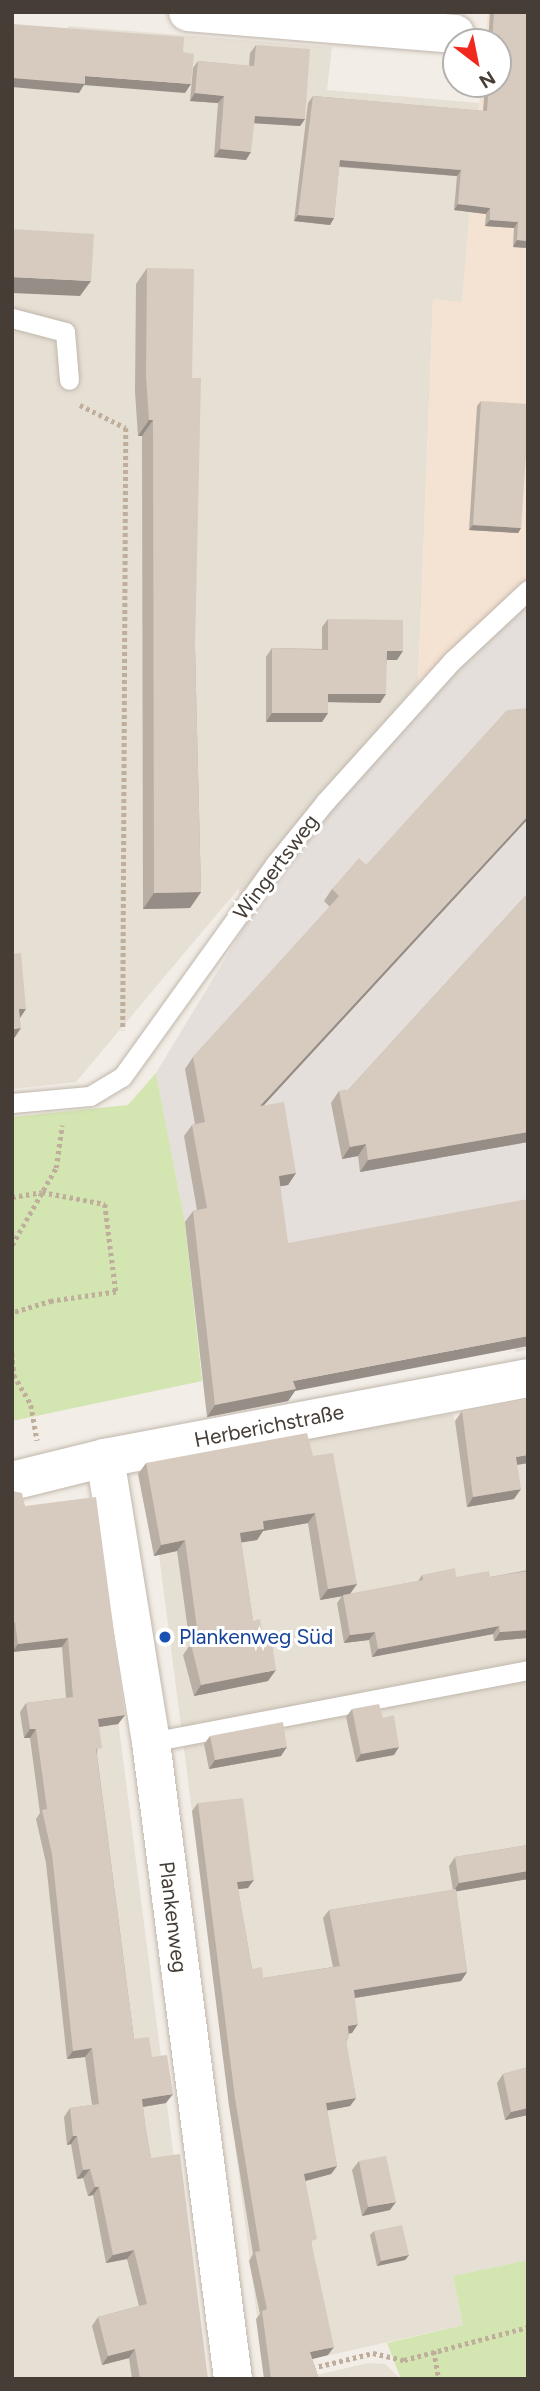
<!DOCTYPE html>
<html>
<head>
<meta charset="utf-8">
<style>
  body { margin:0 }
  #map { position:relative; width:540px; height:2391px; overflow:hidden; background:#f2ede6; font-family:Figtree,sans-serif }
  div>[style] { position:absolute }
  .residential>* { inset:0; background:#e6dfd4 }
  .commercial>* { inset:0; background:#f4e2d2 }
  .industrial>* { inset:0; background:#e5dfdb }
  .green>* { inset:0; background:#d3e5b0 }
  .path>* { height:4.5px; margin-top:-2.25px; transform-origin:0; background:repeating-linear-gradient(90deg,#bfae9b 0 3.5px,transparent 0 7px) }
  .roads { filter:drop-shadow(0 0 2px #c0b7ac) drop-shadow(0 0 2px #c0b7ac) }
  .lane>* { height:19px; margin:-9.5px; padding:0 9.5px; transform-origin:9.5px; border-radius:9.5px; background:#fff }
  .street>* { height:38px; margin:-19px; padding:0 19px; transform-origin:19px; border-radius:19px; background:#fff }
  .wall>* { inset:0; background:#b9afa4 }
  .shaded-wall>* { inset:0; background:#968e86 }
  .building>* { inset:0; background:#d7cbbf }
  .dots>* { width:19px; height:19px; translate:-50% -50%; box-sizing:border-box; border:4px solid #fff; border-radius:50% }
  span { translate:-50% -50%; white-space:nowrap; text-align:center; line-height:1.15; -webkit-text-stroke:6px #fff; paint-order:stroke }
  .street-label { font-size:21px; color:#453d36 }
  .transit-label { font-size:21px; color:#164399 }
  .left { translate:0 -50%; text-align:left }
  .frame { position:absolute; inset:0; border:14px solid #453d36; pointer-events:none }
  .north { position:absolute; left:442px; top:28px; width:70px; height:70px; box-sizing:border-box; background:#fff; border:2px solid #b5b1af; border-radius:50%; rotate:148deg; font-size:19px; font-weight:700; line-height:28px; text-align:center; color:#453d36 }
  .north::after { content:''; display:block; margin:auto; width:24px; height:32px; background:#f1281e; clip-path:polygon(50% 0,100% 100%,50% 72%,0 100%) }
</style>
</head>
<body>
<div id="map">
  <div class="residential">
    <i style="clip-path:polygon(68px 26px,332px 47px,327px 90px,479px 103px,462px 303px,433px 299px,418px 683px,322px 796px,240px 908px,239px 888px,76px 1082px,12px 1089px,12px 34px,67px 38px)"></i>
    <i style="clip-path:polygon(528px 1406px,528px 2260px,453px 2276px,463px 2325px,264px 2370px,159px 1555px,154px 1556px,138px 1472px,298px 1439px,453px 1414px,455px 1421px)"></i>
    <i style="clip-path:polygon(12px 1502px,109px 1649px,202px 2379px,12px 2379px)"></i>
    <i style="clip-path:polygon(369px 2363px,385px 2364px,401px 2379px,299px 2379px)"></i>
  </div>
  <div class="commercial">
    <i style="clip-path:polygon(488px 12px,528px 12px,528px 579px,418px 683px,433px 299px,462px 302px,481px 84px,498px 84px,498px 42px,485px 42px)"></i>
  </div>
  <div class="industrial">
    <i style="clip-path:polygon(528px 601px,528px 1350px,516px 1352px,514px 1347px,206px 1407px,185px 1223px,156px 1073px,280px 868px,396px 732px)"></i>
  </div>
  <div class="green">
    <i style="clip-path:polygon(156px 1073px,185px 1223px,202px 1381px,12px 1421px,12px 1117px,128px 1105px)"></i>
    <i style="clip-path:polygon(528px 2260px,528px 2379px,401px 2379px,387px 2343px,463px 2325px,453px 2276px)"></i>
  </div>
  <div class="path">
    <i style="left:80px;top:405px;width:51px;rotate:26.6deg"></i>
    <i style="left:126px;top:428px;width:602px;rotate:90.29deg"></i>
    <i style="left:12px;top:1197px;width:30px;rotate:-9deg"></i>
    <i style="left:42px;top:1192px;width:64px;rotate:10.8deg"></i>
    <i style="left:105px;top:1204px;width:89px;rotate:82.9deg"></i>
    <i style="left:116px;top:1292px;width:65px;rotate:172deg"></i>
    <i style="left:52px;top:1301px;width:42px;rotate:163.3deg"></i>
    <i style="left:12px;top:1245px;width:89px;rotate:-60.3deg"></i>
    <i style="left:56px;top:1168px;width:43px;rotate:-82.1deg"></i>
    <i style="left:12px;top:1353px;width:22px;rotate:85deg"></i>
    <i style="left:14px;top:1375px;width:34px;rotate:60deg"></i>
    <i style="left:31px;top:1405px;width:36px;rotate:80deg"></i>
    <i style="left:434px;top:2351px;width:28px;rotate:80deg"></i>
    <i style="left:312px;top:2368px;width:63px;rotate:-13.8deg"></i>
    <i style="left:373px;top:2353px;width:32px;rotate:13deg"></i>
    <i style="left:404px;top:2360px;width:128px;rotate:-14.9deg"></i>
  </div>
  <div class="roads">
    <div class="lane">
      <i style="left:12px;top:318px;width:55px;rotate:14.8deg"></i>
      <i style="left:65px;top:332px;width:48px;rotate:85.2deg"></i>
      <i style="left:12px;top:1103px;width:78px;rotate:-5.1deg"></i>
      <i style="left:90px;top:1096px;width:37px;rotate:-31deg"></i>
      <i style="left:122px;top:1077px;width:262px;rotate:-54.3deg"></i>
      <i style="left:275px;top:864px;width:80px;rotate:-51.1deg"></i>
      <i style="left:325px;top:802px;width:190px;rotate:-48deg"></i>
      <i style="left:452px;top:661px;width:104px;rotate:-43.1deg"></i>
      <i style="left:151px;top:1742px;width:384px;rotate:-10.8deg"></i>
    </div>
    <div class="street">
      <i style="left:188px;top:12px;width:268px;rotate:4.7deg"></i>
      <i style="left:105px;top:1458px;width:288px;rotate:80.8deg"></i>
      <i style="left:151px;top:1742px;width:642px;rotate:82.66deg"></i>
      <i style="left:12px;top:1481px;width:96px;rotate:-13.9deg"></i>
      <i style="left:105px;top:1458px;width:430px;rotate:-10.7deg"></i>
    </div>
  </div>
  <div class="wall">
    <i style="clip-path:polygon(490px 12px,528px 12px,528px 248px,513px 247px,514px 228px,485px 226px,486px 214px,454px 210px,457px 176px,339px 167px,334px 218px,330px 225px,294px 221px,308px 103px,313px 96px,483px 111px,485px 84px,498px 84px,498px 42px,488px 42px)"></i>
    <i style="clip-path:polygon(256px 45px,305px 119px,300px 126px,254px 123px,246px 160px,214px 157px,218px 103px,190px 101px,193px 68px,198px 61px,249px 66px,250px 53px)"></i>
    <i style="clip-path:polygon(147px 268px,192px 378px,195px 648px,201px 892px,190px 908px,143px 909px,142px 436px,138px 436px,135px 392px,136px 284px)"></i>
    <i style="clip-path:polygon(481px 401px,521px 528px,518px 533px,469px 530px,477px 406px)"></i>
    <i style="clip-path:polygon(328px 619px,397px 660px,387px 660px,380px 703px,328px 702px,328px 713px,322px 722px,266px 722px,266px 657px,272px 648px,322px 649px,322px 627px)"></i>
    <i style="clip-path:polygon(528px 708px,528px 819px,263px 1106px,296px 1173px,288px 1185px,280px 1186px,295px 1391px,288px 1401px,207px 1417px,185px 1222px,193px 1211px,197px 1210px,184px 1136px,192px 1125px,195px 1124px,185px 1069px,193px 1057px,330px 907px,324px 901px,332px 889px,366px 865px)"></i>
    <i style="clip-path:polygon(528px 893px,528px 1142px,360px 1172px,358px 1156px,342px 1159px,331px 1103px,339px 1091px,348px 1090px)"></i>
    <i style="clip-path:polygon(528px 1398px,528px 1463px,517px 1465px,514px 1499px,467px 1507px,455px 1421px,462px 1411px)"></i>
    <i style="clip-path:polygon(313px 1456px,357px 1584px,350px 1594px,418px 1581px,422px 1575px,456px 1577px,490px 1577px,528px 1570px,528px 1641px,527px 1638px,494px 1641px,493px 1634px,372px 1657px,369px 1640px,344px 1643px,337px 1603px,342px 1596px,320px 1600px,308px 1523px,263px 1531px,257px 1540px,241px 1542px,253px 1621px,268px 1681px,194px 1696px,183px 1655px,190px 1645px,177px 1551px,154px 1556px,138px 1474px,146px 1463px)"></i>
    <i style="clip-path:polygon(12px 1491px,25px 1506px,125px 1715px,118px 1724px,99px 1727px,97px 1755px,134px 2039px,152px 2057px,166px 2103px,143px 2107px,145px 2124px,151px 2158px,208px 2379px,132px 2379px,129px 2358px,102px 2365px,92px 2326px,98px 2317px,139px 2306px,127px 2259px,106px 2263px,93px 2195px,88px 2196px,83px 2178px,77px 2179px,71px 2144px,67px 2145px,64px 2117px,70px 2108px,92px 2105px,85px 2057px,67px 2059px,46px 1863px,36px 1819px,40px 1813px,30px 1738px,24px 1738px,20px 1712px,26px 1703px,66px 1698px,62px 1647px,12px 1652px)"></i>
    <i style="clip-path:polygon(352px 1709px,383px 1718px,394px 1755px,356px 1762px,346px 1717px)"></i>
    <i style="clip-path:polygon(210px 1736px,281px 1756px,209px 1769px,204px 1744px)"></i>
    <i style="clip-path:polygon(198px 1803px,248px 1888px,238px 1889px,252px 1969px,263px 1978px,333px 1967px,323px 1918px,329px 1910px,453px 1890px,449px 1866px,455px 1857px,528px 1845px,528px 1879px,456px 1891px,467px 1972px,461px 1981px,355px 1998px,352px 2033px,349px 2033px,346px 2043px,356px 2098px,350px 2106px,327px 2110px,337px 2166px,331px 2174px,305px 2181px,312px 2247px,328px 2355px,312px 2359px,319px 2379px,264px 2379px,256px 2319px,260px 2314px,249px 2261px,253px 2254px,229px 2106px,192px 1811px)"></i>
    <i style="clip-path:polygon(528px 2067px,528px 2115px,505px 2120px,497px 2083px,503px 2074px)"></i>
    <i style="clip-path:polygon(359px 2161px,390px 2210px,362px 2216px,352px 2170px)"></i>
    <i style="clip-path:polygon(374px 2231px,409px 2255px,405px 2260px,377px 2266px,370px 2235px)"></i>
  </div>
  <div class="shaded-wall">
    <i style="clip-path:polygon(85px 76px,191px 84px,185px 93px,84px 85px,79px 93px,12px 87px,12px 78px)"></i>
    <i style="clip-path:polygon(195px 93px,224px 96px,218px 103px,190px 101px)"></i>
    <i style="clip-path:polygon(255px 116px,305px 119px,300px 126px,250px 123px)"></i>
    <i style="clip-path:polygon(220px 149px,251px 152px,246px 160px,214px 157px)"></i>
    <i style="clip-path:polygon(340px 160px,461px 170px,457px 176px,335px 166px)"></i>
    <i style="clip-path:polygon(458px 204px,490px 208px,486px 214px,454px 210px)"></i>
    <i style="clip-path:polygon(298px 215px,334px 218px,330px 225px,294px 221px)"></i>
    <i style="clip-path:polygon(490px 220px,518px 222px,514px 228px,485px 226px)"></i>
    <i style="clip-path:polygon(517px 240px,528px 241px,528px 248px,513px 247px)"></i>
    <i style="clip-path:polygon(12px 277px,91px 281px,80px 296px,12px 293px)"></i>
    <i style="clip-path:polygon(149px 420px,153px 420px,142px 436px,138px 436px)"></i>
    <i style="clip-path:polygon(473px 525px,521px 528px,518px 533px,469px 530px)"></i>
    <i style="clip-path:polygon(387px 651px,403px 651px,397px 660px,381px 660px)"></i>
    <i style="clip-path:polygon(328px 694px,386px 694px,380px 703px,322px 702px)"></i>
    <i style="clip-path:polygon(272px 713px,328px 713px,322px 722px,266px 722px)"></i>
    <i style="clip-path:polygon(528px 816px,528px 819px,252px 1118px,260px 1106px)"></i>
    <i style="clip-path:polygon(201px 892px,190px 908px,143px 909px,154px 893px)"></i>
    <i style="clip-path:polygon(19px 1009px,26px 1009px,18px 1021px)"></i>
    <i style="clip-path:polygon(21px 1028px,13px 1040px,12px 1040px,12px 1029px)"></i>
    <i style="clip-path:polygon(528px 1132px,528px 1142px,360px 1172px,368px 1160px)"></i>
    <i style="clip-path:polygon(366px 1144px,358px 1156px,342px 1159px,350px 1147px)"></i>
    <i style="clip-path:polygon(296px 1173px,288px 1185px,271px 1188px,279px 1176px)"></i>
    <i style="clip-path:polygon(528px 1336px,528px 1346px,295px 1391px,288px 1401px,207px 1417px,215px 1405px,293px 1381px)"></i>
    <i style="clip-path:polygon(528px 1455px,528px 1463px,509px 1466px,516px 1457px)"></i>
    <i style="clip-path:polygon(521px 1489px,514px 1499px,467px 1507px,473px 1497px)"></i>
    <i style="clip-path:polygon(315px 1513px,308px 1523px,263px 1531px,257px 1540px,232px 1544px,240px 1533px,263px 1521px)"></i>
    <i style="clip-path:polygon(185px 1540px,177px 1551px,154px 1556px,161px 1545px)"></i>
    <i style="clip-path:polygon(357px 1584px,349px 1595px,320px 1600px,328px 1589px)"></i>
    <i style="clip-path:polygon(499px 1626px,493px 1634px,372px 1657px,378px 1649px)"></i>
    <i style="clip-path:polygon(528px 1630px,527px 1638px,494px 1641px,500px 1632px)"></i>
    <i style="clip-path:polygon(375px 1632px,369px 1640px,344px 1643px,350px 1635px)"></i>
    <i style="clip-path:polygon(68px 1638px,62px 1647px,12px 1652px,18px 1644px)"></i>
    <i style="clip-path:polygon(276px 1670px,268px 1681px,194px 1696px,201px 1685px)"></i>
    <i style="clip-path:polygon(125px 1715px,118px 1724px,92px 1728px,98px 1719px)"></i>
    <i style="clip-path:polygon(30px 1729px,36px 1729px,30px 1738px,24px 1738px)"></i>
    <i style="clip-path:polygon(287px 1747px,281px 1756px,209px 1769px,215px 1760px)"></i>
    <i style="clip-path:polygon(399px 1747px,394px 1755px,356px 1762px,361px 1754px)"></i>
    <i style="clip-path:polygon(528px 1871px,528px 1879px,453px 1892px,459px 1883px)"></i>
    <i style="clip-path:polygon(254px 1880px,248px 1888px,231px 1890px,237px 1882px)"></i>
    <i style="clip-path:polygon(467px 1972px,461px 1981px,348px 1999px,354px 1990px)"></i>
    <i style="clip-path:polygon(358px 2024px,352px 2033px,342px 2035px,348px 2026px)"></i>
    <i style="clip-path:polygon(92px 2048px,85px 2057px,67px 2059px,73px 2051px)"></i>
    <i style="clip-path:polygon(173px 2094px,166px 2103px,136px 2108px,142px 2099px)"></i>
    <i style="clip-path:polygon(356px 2098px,350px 2106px,320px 2112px,326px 2103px)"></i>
    <i style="clip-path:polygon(528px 2108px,528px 2115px,505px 2120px,511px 2112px)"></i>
    <i style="clip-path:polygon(73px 2136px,77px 2136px,71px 2144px,67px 2145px)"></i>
    <i style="clip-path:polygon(337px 2166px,331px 2174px,298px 2183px,304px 2174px)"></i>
    <i style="clip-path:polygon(90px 2169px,83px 2178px,77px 2179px,83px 2170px)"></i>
    <i style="clip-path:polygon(95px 2187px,99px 2187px,93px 2195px,88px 2196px)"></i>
    <i style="clip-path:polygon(396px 2202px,390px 2210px,362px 2216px,368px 2207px)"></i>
    <i style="clip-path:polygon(134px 2250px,127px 2259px,106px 2263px,113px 2255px)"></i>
    <i style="clip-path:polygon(409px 2255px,405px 2260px,377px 2266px,381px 2261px)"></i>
    <i style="clip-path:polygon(334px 2347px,328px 2355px,304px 2361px,310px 2352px)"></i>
    <i style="clip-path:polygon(135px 2349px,129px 2358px,102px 2365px,108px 2356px)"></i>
  </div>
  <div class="building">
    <i style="clip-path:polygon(494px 12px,528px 12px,528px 241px,517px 240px,518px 222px,490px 220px,490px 208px,458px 204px,461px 170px,340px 160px,334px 218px,298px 215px,313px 96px,487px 111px,489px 84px,498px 84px,498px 42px,492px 42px)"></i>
    <i style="clip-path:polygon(12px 24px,184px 37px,183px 52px,194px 54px,191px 84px,85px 76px,85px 84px,12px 78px)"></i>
    <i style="clip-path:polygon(256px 45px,310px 49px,305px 119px,255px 116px,251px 152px,220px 149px,224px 96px,195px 93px,198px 61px,254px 66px)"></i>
    <i style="clip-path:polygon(12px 229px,94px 234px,91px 281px,12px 277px)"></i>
    <i style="clip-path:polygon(147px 268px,194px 269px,192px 378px,201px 378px,195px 648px,201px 892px,154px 893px,153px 420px,149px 420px,146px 376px)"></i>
    <i style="clip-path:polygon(481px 401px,528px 404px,528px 427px,521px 528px,473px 525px)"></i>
    <i style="clip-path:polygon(328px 619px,403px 620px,403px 651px,387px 651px,386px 694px,328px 694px,328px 713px,272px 713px,272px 648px,328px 650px)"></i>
    <i style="clip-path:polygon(528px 708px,528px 816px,260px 1106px,284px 1102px,296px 1173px,279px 1176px,288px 1243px,528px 1199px,528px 1336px,293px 1381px,296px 1389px,215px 1405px,193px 1211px,207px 1208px,192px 1125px,205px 1122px,193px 1057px,339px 896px,332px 889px,359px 858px,366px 865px,507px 710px)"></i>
    <i style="clip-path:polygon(528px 893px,528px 1132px,368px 1160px,366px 1144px,350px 1147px,339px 1091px,348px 1090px)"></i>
    <i style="clip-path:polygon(12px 943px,13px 954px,21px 953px,26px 1009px,19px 1009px,21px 1028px,12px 1029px)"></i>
    <i style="clip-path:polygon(528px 1398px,528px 1455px,516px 1457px,521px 1489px,473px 1497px,462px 1411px)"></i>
    <i style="clip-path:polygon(307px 1433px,313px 1456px,333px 1453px,357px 1584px,328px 1589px,315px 1513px,263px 1521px,264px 1529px,240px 1533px,253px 1621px,260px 1619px,264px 1644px,272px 1643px,276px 1670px,201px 1685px,191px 1644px,199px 1643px,185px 1540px,161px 1545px,146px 1463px)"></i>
    <i style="clip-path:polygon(12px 1491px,22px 1493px,25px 1506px,96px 1497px,125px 1715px,98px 1719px,102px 1748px,96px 1749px,134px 2039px,149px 2037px,152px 2057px,167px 2055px,173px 2094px,142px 2099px,145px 2124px,151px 2158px,180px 2154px,208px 2379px,140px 2379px,135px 2349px,108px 2356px,98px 2317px,147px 2304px,134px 2250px,113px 2255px,99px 2187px,95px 2187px,90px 2169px,83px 2170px,77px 2136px,73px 2136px,70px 2108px,99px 2104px,92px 2048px,73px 2051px,52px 1854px,42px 1810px,47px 1809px,36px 1729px,30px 1729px,26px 1703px,73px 1697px,68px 1638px,18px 1644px,15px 1622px,12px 1623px)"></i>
    <i style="clip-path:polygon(455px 1568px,456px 1577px,489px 1571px,490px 1577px,528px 1571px,528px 1630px,500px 1632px,499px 1626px,378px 1649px,375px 1632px,350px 1635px,343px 1595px,423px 1580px,422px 1575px)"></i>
    <i style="clip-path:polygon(379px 1704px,383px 1718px,394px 1715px,399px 1747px,361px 1754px,352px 1709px)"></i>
    <i style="clip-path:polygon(283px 1722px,287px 1747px,215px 1760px,210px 1736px)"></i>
    <i style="clip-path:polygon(243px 1798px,254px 1880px,237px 1882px,252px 1969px,262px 1967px,263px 1978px,340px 1966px,329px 1910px,456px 1889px,467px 1972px,354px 1990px,358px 2024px,348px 2026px,349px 2039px,346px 2039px,356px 2098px,326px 2103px,337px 2166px,304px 2174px,317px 2239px,311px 2241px,334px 2347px,310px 2352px,319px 2379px,271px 2379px,262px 2311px,267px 2309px,255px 2252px,260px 2251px,235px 2098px,198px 1803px)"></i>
    <i style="clip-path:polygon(528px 1845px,528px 1871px,459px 1883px,455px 1857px)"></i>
    <i style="clip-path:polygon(528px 2067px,528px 2108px,511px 2112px,503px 2074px)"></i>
    <i style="clip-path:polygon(386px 2156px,396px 2202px,368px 2207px,359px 2161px)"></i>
    <i style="clip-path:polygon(402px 2225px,409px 2255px,381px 2261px,374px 2231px)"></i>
  </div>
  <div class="dots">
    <i style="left:165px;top:1637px;background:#1a4fb4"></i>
  </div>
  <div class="street-label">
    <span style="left:276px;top:867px;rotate:-53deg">Wingertsweg</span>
    <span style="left:269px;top:1426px;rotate:-11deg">Herberichstraße</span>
    <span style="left:173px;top:1917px;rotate:83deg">Plankenweg</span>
  </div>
  <div class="transit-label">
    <span class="left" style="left:179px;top:1637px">Plankenweg Süd</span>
  </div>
  <div class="frame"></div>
  <div class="north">N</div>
</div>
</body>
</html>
